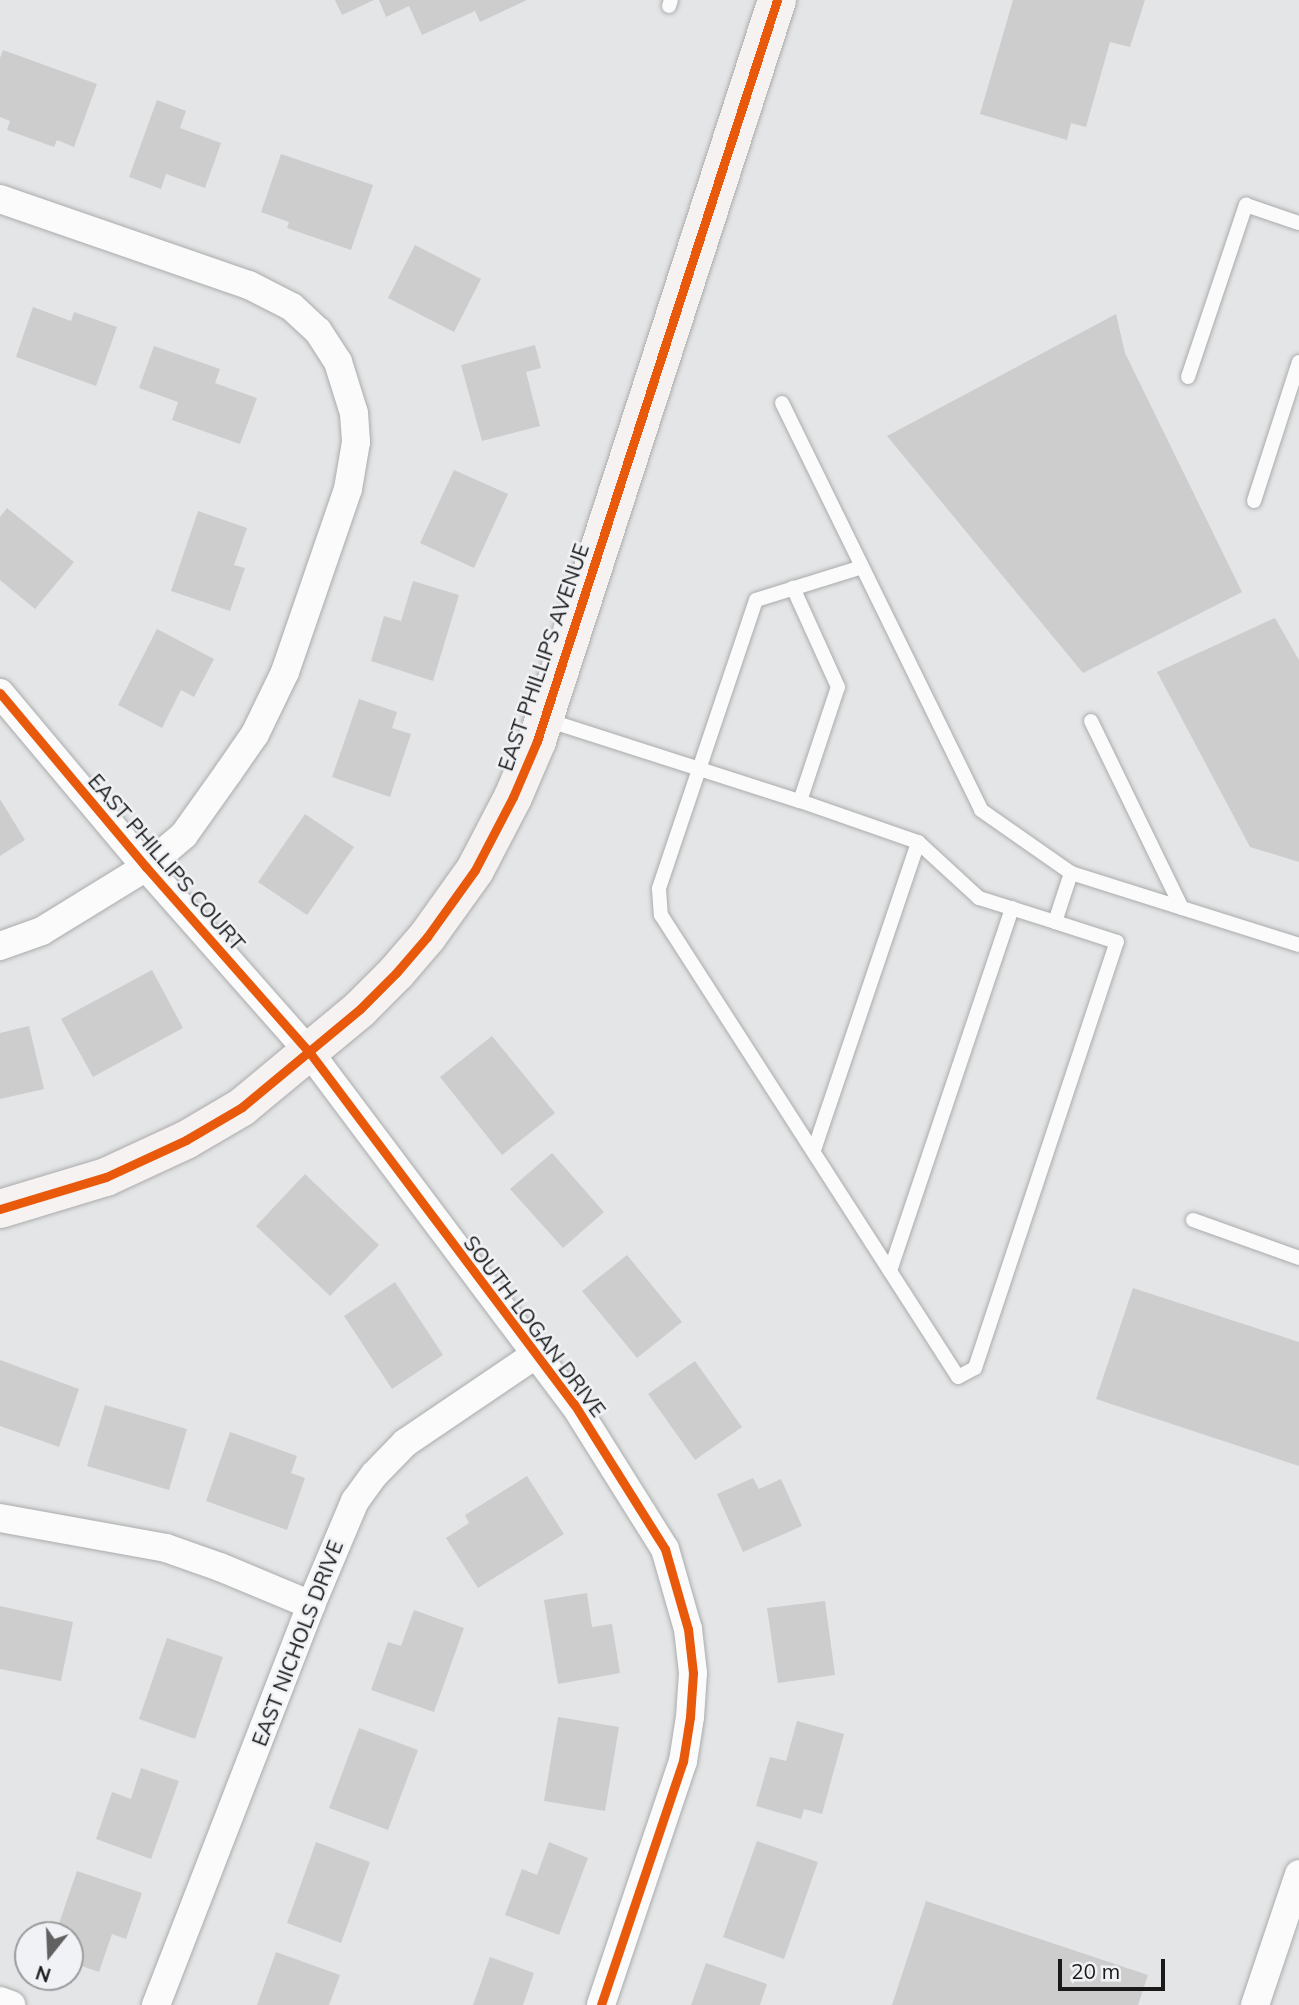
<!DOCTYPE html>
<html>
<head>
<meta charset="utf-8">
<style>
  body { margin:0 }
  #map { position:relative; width:1299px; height:2005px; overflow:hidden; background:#e4e5e6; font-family:Mulish,sans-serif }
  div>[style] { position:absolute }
  .building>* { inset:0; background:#cdcdce }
  .roads { filter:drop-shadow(0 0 2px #abacad) drop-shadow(0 0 2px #abacad) }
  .lane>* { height:14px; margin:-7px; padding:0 7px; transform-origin:7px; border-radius:7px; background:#fbfbfb }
  .street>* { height:28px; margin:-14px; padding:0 14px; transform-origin:14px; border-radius:14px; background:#fbfbfb }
  .secondary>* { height:38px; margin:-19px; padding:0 19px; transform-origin:19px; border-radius:19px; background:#f6f2f1 }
  .cycleway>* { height:9px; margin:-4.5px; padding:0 4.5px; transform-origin:4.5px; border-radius:4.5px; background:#e8590c }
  span { translate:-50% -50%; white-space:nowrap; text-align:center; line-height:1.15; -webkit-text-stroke:5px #f0f2f5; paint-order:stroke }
  .street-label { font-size:21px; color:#1a1a1b }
  .north { position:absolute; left:14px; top:1921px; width:70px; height:70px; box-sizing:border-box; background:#f0f2f5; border:2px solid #9a9c9e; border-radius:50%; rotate:198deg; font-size:19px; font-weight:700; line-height:28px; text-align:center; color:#1a1a1b }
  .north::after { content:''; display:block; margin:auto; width:24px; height:32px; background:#616162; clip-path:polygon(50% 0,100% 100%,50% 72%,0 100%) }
  .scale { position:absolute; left:1058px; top:1959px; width:107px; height:32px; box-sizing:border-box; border:4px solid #1a1a1b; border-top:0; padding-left:9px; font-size:21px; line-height:24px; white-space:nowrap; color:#1a1a1b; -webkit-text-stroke:5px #f0f2f5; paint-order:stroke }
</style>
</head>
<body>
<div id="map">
  <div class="building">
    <i style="clip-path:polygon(335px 0,374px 0,342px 15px)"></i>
    <i style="clip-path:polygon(379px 0,527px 0,480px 22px,475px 11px,422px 35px,409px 6px,386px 17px)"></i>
    <i style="clip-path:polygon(1013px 0,1145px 0,1130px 47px,1110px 42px,1086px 127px,1071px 123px,1067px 140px,980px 114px)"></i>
    <i style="clip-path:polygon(3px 50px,97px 84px,74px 147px,57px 140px,54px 147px,7px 130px,10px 121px,0 117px,0 58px)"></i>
    <i style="clip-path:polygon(157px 100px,186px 111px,180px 128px,221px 143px,205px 188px,166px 174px,161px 189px,129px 177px)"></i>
    <i style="clip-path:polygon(281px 154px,373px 185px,351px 250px,287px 228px,289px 222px,261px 212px)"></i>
    <i style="clip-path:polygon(415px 245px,481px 279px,454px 332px,388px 298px)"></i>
    <i style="clip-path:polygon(33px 307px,71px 321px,74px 312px,117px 327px,96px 386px,16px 357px)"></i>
    <i style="clip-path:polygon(1116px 314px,1125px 353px,1242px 592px,1083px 673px,887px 436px)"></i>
    <i style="clip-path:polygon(535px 345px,541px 368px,526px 372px,540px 426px,482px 441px,461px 365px)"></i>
    <i style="clip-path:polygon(154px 346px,220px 369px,215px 383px,257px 398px,240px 444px,172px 420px,178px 402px,139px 388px)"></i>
    <i style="clip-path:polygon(454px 470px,508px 494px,474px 568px,420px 543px)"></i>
    <i style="clip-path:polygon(7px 508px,74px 562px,35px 609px,0 580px,0 517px)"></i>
    <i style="clip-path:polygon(198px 511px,247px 528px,234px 565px,245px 568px,230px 611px,171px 591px)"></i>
    <i style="clip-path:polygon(413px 581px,459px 595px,433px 681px,371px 661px,384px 616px,401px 621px)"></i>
    <i style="clip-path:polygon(1275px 618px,1299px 660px,1299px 862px,1250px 847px,1157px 672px)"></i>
    <i style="clip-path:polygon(157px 629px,214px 659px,194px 697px,181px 690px,162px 728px,118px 705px)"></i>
    <i style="clip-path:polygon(359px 699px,397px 712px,392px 728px,411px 734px,390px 797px,332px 777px)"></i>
    <i style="clip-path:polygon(0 799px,25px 840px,0 856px)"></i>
    <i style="clip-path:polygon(305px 814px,354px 847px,307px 915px,258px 882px)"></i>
    <i style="clip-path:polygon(152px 970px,183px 1028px,93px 1077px,61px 1019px)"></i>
    <i style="clip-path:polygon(29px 1026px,44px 1089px,0 1099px,0 1033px)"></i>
    <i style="clip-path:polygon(492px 1036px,555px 1113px,502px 1155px,440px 1077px)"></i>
    <i style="clip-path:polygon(552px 1153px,604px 1212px,563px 1248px,510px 1189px)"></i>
    <i style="clip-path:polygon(305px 1174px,379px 1245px,330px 1296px,256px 1226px)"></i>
    <i style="clip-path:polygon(627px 1255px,682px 1322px,637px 1358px,582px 1291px)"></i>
    <i style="clip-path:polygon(395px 1282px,443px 1355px,392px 1389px,344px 1316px)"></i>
    <i style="clip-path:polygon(1133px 1288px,1299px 1342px,1299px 1466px,1096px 1399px)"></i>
    <i style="clip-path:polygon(0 1360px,79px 1389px,59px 1447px,0 1426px)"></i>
    <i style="clip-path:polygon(695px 1361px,742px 1427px,695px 1460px,648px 1394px)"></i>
    <i style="clip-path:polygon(105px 1405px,187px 1429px,169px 1490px,87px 1466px)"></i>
    <i style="clip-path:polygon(230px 1432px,297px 1456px,291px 1473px,305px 1478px,287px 1530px,206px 1501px)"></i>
    <i style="clip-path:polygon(527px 1476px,564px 1534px,478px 1588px,446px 1538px,469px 1523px,465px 1515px)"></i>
    <i style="clip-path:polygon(753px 1478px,759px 1489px,781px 1479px,802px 1526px,743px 1552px,717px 1494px)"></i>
    <i style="clip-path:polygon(587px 1593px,592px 1627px,612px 1624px,620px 1673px,558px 1684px,544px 1600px)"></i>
    <i style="clip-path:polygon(825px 1601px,835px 1675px,778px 1683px,767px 1608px)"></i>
    <i style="clip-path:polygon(0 1606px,73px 1622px,61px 1681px,0 1669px)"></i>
    <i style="clip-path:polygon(414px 1610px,464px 1628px,434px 1712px,371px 1690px,388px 1642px,401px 1646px)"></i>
    <i style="clip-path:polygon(167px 1638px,223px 1657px,195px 1739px,139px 1719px)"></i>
    <i style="clip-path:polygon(558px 1717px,619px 1727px,605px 1811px,544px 1801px)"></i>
    <i style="clip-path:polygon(797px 1721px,844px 1734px,822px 1814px,804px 1809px,801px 1819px,756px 1806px,770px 1757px,786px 1761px)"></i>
    <i style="clip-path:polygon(359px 1728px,418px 1750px,388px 1830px,329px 1808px)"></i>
    <i style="clip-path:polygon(141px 1768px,179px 1781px,151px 1859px,96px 1839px,112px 1792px,131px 1799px)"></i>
    <i style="clip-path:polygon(757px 1841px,818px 1862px,784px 1959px,723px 1937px)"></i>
    <i style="clip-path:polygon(316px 1842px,370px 1862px,341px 1943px,287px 1923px)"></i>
    <i style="clip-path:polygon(549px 1842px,588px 1858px,559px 1935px,505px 1915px,522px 1869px,537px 1875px)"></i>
    <i style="clip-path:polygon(77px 1871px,142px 1893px,126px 1939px,112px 1934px,99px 1972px,70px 1962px,70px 1935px,55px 1935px)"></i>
    <i style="clip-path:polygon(926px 1901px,1148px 1975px,1138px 2005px,892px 2005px)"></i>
    <i style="clip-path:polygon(276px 1952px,340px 1975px,329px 2005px,257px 2005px)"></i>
    <i style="clip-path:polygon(490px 1957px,534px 1973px,523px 2005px,473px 2005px)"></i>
    <i style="clip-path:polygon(706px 1963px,767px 1984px,760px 2005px,691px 2005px)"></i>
  </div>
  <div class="roads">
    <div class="lane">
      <i style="left:669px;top:6px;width:6px;rotate:-72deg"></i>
      <i style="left:1188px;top:377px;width:182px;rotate:-71.4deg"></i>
      <i style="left:1246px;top:205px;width:56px;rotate:18.8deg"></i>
      <i style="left:782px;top:403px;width:453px;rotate:63.9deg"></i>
      <i style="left:981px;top:810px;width:110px;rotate:35deg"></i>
      <i style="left:1071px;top:873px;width:239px;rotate:17.5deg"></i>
      <i style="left:1254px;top:501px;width:146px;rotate:-72.1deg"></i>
      <i style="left:862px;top:567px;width:111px;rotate:162.7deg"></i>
      <i style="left:756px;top:600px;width:305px;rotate:108.6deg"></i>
      <i style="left:659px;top:889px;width:26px;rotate:86deg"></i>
      <i style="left:661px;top:915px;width:549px;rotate:57.26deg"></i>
      <i style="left:958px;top:1377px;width:19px;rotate:-28deg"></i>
      <i style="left:975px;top:1368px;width:449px;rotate:-71.6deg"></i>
      <i style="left:1117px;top:942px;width:65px;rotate:-162.1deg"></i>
      <i style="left:1055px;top:922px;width:52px;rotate:-71.9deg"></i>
      <i style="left:547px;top:720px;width:266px;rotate:17.8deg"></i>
      <i style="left:800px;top:801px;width:120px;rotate:-71.6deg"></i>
      <i style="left:838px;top:687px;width:109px;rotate:-114.4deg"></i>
      <i style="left:1091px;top:721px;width:208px;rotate:64.1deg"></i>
      <i style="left:800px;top:801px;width:125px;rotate:19.2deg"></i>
      <i style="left:918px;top:842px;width:83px;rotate:42.6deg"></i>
      <i style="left:979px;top:898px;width:80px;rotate:17.5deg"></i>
      <i style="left:814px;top:1150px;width:325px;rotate:-71.3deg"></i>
      <i style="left:1193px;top:1220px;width:113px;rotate:19.7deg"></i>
      <i style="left:890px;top:1271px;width:383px;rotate:-71.4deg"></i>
    </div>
    <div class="street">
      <i style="left:0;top:199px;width:263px;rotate:19.1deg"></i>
      <i style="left:249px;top:285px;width:48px;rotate:27.1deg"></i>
      <i style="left:292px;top:307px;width:35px;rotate:43deg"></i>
      <i style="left:318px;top:331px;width:37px;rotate:57deg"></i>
      <i style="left:338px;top:362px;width:53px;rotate:72.6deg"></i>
      <i style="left:354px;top:413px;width:29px;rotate:86deg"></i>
      <i style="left:356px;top:442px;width:48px;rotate:99.7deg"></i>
      <i style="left:348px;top:489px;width:194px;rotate:109deg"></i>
      <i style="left:285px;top:672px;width:69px;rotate:115.8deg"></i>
      <i style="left:255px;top:734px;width:47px;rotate:124.7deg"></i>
      <i style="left:228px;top:773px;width:76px;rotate:125.4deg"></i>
      <i style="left:184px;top:835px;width:50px;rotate:139.9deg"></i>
      <i style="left:146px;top:867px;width:122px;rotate:148.4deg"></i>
      <i style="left:42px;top:931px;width:45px;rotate:160.3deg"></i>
      <i style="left:0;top:693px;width:227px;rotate:50deg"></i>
      <i style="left:146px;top:867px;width:248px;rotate:48.6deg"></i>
      <i style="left:310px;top:1053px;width:439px;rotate:53.1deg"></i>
      <i style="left:574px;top:1404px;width:171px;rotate:57.9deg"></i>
      <i style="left:665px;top:1549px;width:83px;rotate:74deg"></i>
      <i style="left:688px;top:1629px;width:44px;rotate:83.5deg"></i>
      <i style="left:693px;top:1673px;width:44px;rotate:93.9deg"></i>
      <i style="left:690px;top:1717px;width:45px;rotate:99deg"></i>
      <i style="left:683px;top:1761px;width:257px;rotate:108.6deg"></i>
      <i style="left:0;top:1518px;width:169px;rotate:10.2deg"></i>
      <i style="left:166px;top:1548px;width:57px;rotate:19.4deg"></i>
      <i style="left:220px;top:1567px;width:99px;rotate:22.7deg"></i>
      <i style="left:0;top:2001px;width:12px;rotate:20deg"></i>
      <i style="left:156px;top:2005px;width:429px;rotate:-68.8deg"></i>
      <i style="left:311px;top:1605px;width:113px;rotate:-67.1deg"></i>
      <i style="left:355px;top:1501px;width:32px;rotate:-54deg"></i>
      <i style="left:374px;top:1475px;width:45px;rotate:-45.9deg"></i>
      <i style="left:405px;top:1443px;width:157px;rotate:-34.1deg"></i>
      <i style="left:1255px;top:2005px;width:138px;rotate:-71.4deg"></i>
    </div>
    <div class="secondary">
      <i style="left:0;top:1209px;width:111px;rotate:-16.8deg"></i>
      <i style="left:106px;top:1177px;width:88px;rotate:-24.8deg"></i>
      <i style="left:186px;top:1140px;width:65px;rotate:-30.5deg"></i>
      <i style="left:242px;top:1107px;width:153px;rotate:-39.7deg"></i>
      <i style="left:360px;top:1009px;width:51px;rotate:-45deg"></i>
      <i style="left:396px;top:973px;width:48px;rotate:-49.3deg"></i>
      <i style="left:427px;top:937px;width:82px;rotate:-54.4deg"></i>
      <i style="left:475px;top:870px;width:82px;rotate:-62.5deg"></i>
      <i style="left:513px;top:797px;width:61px;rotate:-66.8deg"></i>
      <i style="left:537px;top:741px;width:779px;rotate:-72.05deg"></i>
    </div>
  </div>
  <div class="cycleway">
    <i style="left:0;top:693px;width:227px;rotate:50deg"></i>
    <i style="left:146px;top:867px;width:248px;rotate:48.6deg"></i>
    <i style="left:310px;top:1053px;width:439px;rotate:53.1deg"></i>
    <i style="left:574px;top:1404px;width:171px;rotate:57.9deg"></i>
    <i style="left:665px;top:1549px;width:83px;rotate:74deg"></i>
    <i style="left:688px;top:1629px;width:44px;rotate:83.5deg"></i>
    <i style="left:693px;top:1673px;width:44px;rotate:93.9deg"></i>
    <i style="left:690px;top:1717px;width:45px;rotate:99deg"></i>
    <i style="left:683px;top:1761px;width:257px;rotate:108.6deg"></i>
    <i style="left:0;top:1209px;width:111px;rotate:-16.8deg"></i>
    <i style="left:106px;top:1177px;width:88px;rotate:-24.8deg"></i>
    <i style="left:186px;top:1140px;width:65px;rotate:-30.5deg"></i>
    <i style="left:242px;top:1107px;width:153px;rotate:-39.7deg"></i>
    <i style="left:360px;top:1009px;width:51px;rotate:-45deg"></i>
    <i style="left:396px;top:973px;width:48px;rotate:-49.3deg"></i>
    <i style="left:427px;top:937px;width:82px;rotate:-54.4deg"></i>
    <i style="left:475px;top:870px;width:82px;rotate:-62.5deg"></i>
    <i style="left:513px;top:797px;width:61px;rotate:-66.8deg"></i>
    <i style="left:537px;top:741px;width:779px;rotate:-72.05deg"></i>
  </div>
  <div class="street-label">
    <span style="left:543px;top:657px;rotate:-71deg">EAST PHILLIPS AVENUE</span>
    <span style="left:167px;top:862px;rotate:49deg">EAST PHILLIPS COURT</span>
    <span style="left:535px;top:1326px;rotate:53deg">SOUTH LOGAN DRIVE</span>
    <span style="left:297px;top:1643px;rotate:-69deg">EAST NICHOLS DRIVE</span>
  </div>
  <div class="north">N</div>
  <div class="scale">20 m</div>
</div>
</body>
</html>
